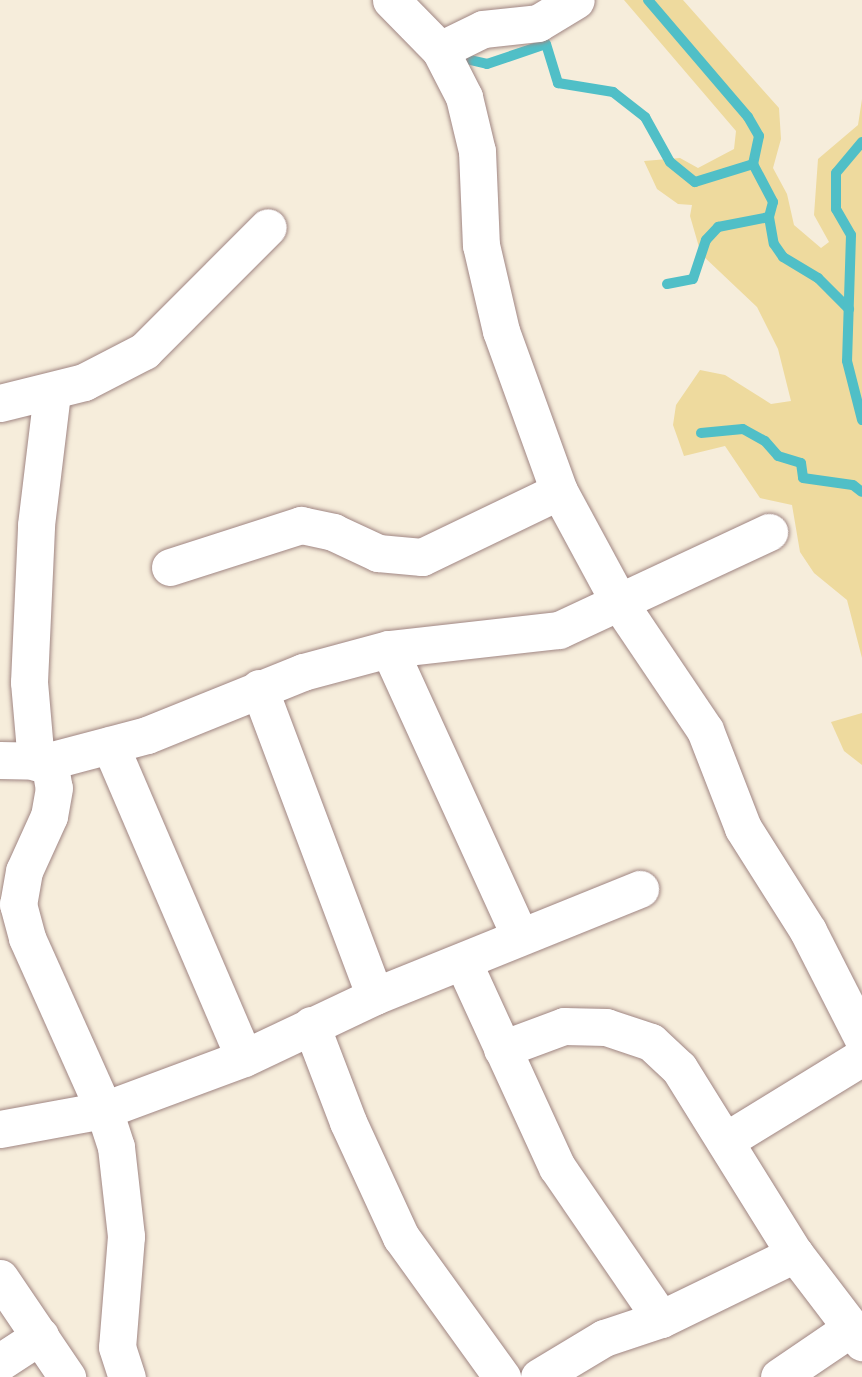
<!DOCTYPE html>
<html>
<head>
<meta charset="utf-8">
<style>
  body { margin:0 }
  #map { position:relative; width:862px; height:1377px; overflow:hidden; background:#f6eddb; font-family:"Gentium Book Plus",serif }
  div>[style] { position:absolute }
  .sand>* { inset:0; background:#eeda9e }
  .stream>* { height:10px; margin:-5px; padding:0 5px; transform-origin:5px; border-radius:5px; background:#50bfc7 }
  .roads { filter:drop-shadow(0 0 2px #a08683) drop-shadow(0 0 2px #a08683) }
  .minor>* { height:37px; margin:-18.5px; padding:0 18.5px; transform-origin:18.5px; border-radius:18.5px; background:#fff }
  span { translate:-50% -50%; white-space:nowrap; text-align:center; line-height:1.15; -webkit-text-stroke:7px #fff; paint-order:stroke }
</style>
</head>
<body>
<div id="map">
  <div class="sand">
    <i style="clip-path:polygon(624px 0,683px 0,779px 108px,781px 139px,773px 168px,787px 194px,794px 225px,821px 248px,829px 242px,814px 215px,818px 159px,858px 125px,862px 99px,862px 658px,847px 600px,814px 573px,800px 552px,792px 505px,760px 498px,725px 446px,684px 456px,673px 425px,676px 405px,700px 370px,725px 375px,771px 404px,791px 401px,778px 349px,757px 307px,701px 254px,690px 216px,692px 205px,678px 204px,657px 189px,644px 161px,680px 158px,698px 168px,734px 149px,736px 131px)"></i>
    <i style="clip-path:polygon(862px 713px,862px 765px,844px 751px,831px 722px)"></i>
  </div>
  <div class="stream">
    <i style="left:648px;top:0;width:154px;rotate:49.5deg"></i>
    <i style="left:748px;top:117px;width:22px;rotate:60deg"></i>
    <i style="left:759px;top:136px;width:29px;rotate:102deg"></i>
    <i style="left:753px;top:164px;width:43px;rotate:62.2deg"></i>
    <i style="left:773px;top:202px;width:16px;rotate:105deg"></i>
    <i style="left:769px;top:217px;width:27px;rotate:80deg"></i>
    <i style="left:774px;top:244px;width:16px;rotate:55deg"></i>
    <i style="left:783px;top:257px;width:41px;rotate:31deg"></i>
    <i style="left:818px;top:278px;width:44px;rotate:45deg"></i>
    <i style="left:453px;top:56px;width:35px;rotate:13deg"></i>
    <i style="left:487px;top:64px;width:62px;rotate:-18.7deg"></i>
    <i style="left:546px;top:44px;width:41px;rotate:72.9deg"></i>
    <i style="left:558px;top:83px;width:56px;rotate:9.3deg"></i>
    <i style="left:613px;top:92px;width:41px;rotate:38deg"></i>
    <i style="left:645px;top:117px;width:51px;rotate:60.9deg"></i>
    <i style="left:670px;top:162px;width:32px;rotate:39deg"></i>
    <i style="left:695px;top:182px;width:61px;rotate:-17.2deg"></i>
    <i style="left:862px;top:142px;width:40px;rotate:130deg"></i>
    <i style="left:836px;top:173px;width:36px;rotate:90deg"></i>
    <i style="left:836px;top:209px;width:30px;rotate:60deg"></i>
    <i style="left:851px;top:235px;width:126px;rotate:91.8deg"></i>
    <i style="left:847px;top:361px;width:61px;rotate:75.7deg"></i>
    <i style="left:667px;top:284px;width:26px;rotate:-11deg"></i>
    <i style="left:693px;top:279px;width:41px;rotate:-71.6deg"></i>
    <i style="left:706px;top:240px;width:18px;rotate:-47deg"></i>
    <i style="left:718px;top:227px;width:52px;rotate:-11.1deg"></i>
    <i style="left:701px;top:433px;width:42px;rotate:-5.4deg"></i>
    <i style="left:743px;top:429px;width:25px;rotate:29deg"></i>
    <i style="left:765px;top:441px;width:20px;rotate:49deg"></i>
    <i style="left:778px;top:456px;width:24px;rotate:17deg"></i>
    <i style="left:801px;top:463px;width:15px;rotate:82deg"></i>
    <i style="left:803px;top:478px;width:50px;rotate:8deg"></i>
    <i style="left:853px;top:485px;width:11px;rotate:38deg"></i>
  </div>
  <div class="roads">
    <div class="minor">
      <i style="left:391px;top:0;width:70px;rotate:45.6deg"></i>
      <i style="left:440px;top:50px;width:53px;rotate:62.9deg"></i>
      <i style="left:464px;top:97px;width:56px;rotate:76.5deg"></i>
      <i style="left:477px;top:151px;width:94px;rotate:87.6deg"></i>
      <i style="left:481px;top:245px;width:88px;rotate:76.9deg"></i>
      <i style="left:501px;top:331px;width:170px;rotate:70.1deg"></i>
      <i style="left:559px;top:491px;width:128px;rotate:61.6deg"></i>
      <i style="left:620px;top:604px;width:152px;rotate:56deg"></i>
      <i style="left:705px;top:730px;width:105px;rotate:68.8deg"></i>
      <i style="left:743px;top:828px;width:122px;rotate:57.7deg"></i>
      <i style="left:808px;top:931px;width:119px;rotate:63deg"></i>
      <i style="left:440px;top:50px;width:48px;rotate:-26deg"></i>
      <i style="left:483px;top:29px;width:55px;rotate:-6.2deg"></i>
      <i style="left:538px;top:23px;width:44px;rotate:-31.2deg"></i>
      <i style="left:0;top:403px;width:87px;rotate:-14deg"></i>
      <i style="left:84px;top:382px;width:68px;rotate:-27.3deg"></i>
      <i style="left:144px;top:351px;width:175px;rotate:-45deg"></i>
      <i style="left:170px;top:567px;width:138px;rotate:-17.8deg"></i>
      <i style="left:301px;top:525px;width:33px;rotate:12deg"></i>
      <i style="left:333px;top:532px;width:50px;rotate:25deg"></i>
      <i style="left:378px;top:553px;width:44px;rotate:5.2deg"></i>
      <i style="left:422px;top:557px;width:152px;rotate:-25.7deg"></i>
      <i style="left:389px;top:649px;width:315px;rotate:65.5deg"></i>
      <i style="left:259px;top:688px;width:329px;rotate:69.4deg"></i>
      <i style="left:110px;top:745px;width:340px;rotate:66.8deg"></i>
      <i style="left:0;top:760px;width:49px;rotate:1.2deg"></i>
      <i style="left:49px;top:761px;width:101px;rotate:-14.9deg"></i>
      <i style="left:147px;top:735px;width:168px;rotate:-22deg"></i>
      <i style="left:303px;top:672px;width:89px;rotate:-15deg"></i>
      <i style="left:389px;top:649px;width:171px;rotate:-6.4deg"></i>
      <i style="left:559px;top:630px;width:232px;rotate:-25deg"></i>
      <i style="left:49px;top:761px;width:27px;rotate:80deg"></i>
      <i style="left:54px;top:788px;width:28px;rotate:100deg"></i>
      <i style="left:49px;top:816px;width:60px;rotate:114.4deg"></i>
      <i style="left:24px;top:871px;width:34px;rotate:100deg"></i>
      <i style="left:18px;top:904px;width:35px;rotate:75deg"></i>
      <i style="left:27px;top:938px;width:188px;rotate:65.9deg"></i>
      <i style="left:104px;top:1110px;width:149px;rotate:-20.4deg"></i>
      <i style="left:244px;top:1058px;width:145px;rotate:-25.3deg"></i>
      <i style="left:375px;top:996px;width:286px;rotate:-22deg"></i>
      <i style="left:36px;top:762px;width:80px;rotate:-95deg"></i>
      <i style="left:29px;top:682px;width:157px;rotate:-87.4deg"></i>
      <i style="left:36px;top:525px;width:134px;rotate:-83.1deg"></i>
      <i style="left:463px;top:962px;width:226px;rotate:65.4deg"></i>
      <i style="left:557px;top:1167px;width:184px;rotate:55.6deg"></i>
      <i style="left:311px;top:1025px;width:104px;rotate:69.1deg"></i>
      <i style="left:348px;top:1122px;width:127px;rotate:65.3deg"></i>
      <i style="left:401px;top:1237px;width:173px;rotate:54.2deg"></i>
      <i style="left:502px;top:1049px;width:66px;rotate:-20.4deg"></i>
      <i style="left:564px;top:1026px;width:42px;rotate:1.4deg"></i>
      <i style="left:606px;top:1027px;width:47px;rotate:18.4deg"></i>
      <i style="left:651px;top:1042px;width:38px;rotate:43deg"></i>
      <i style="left:679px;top:1068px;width:219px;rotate:58.1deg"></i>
      <i style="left:0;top:1129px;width:106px;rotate:-10.4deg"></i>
      <i style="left:104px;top:1110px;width:39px;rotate:72deg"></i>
      <i style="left:116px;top:1147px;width:90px;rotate:83.6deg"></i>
      <i style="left:126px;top:1236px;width:111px;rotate:94.6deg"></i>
      <i style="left:117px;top:1347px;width:32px;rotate:72deg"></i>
      <i style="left:725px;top:1141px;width:161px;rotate:-31.5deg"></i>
      <i style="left:0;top:1278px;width:120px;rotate:55.9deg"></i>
      <i style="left:0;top:1362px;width:48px;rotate:-33deg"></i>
      <i style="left:539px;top:1377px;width:76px;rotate:-31deg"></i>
      <i style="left:604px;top:1338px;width:60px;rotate:-18.4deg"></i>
      <i style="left:661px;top:1319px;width:149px;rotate:-25.9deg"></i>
      <i style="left:795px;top:1254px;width:111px;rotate:52.7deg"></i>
      <i style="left:779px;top:1377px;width:87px;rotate:-34.2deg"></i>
    </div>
  </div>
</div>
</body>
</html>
